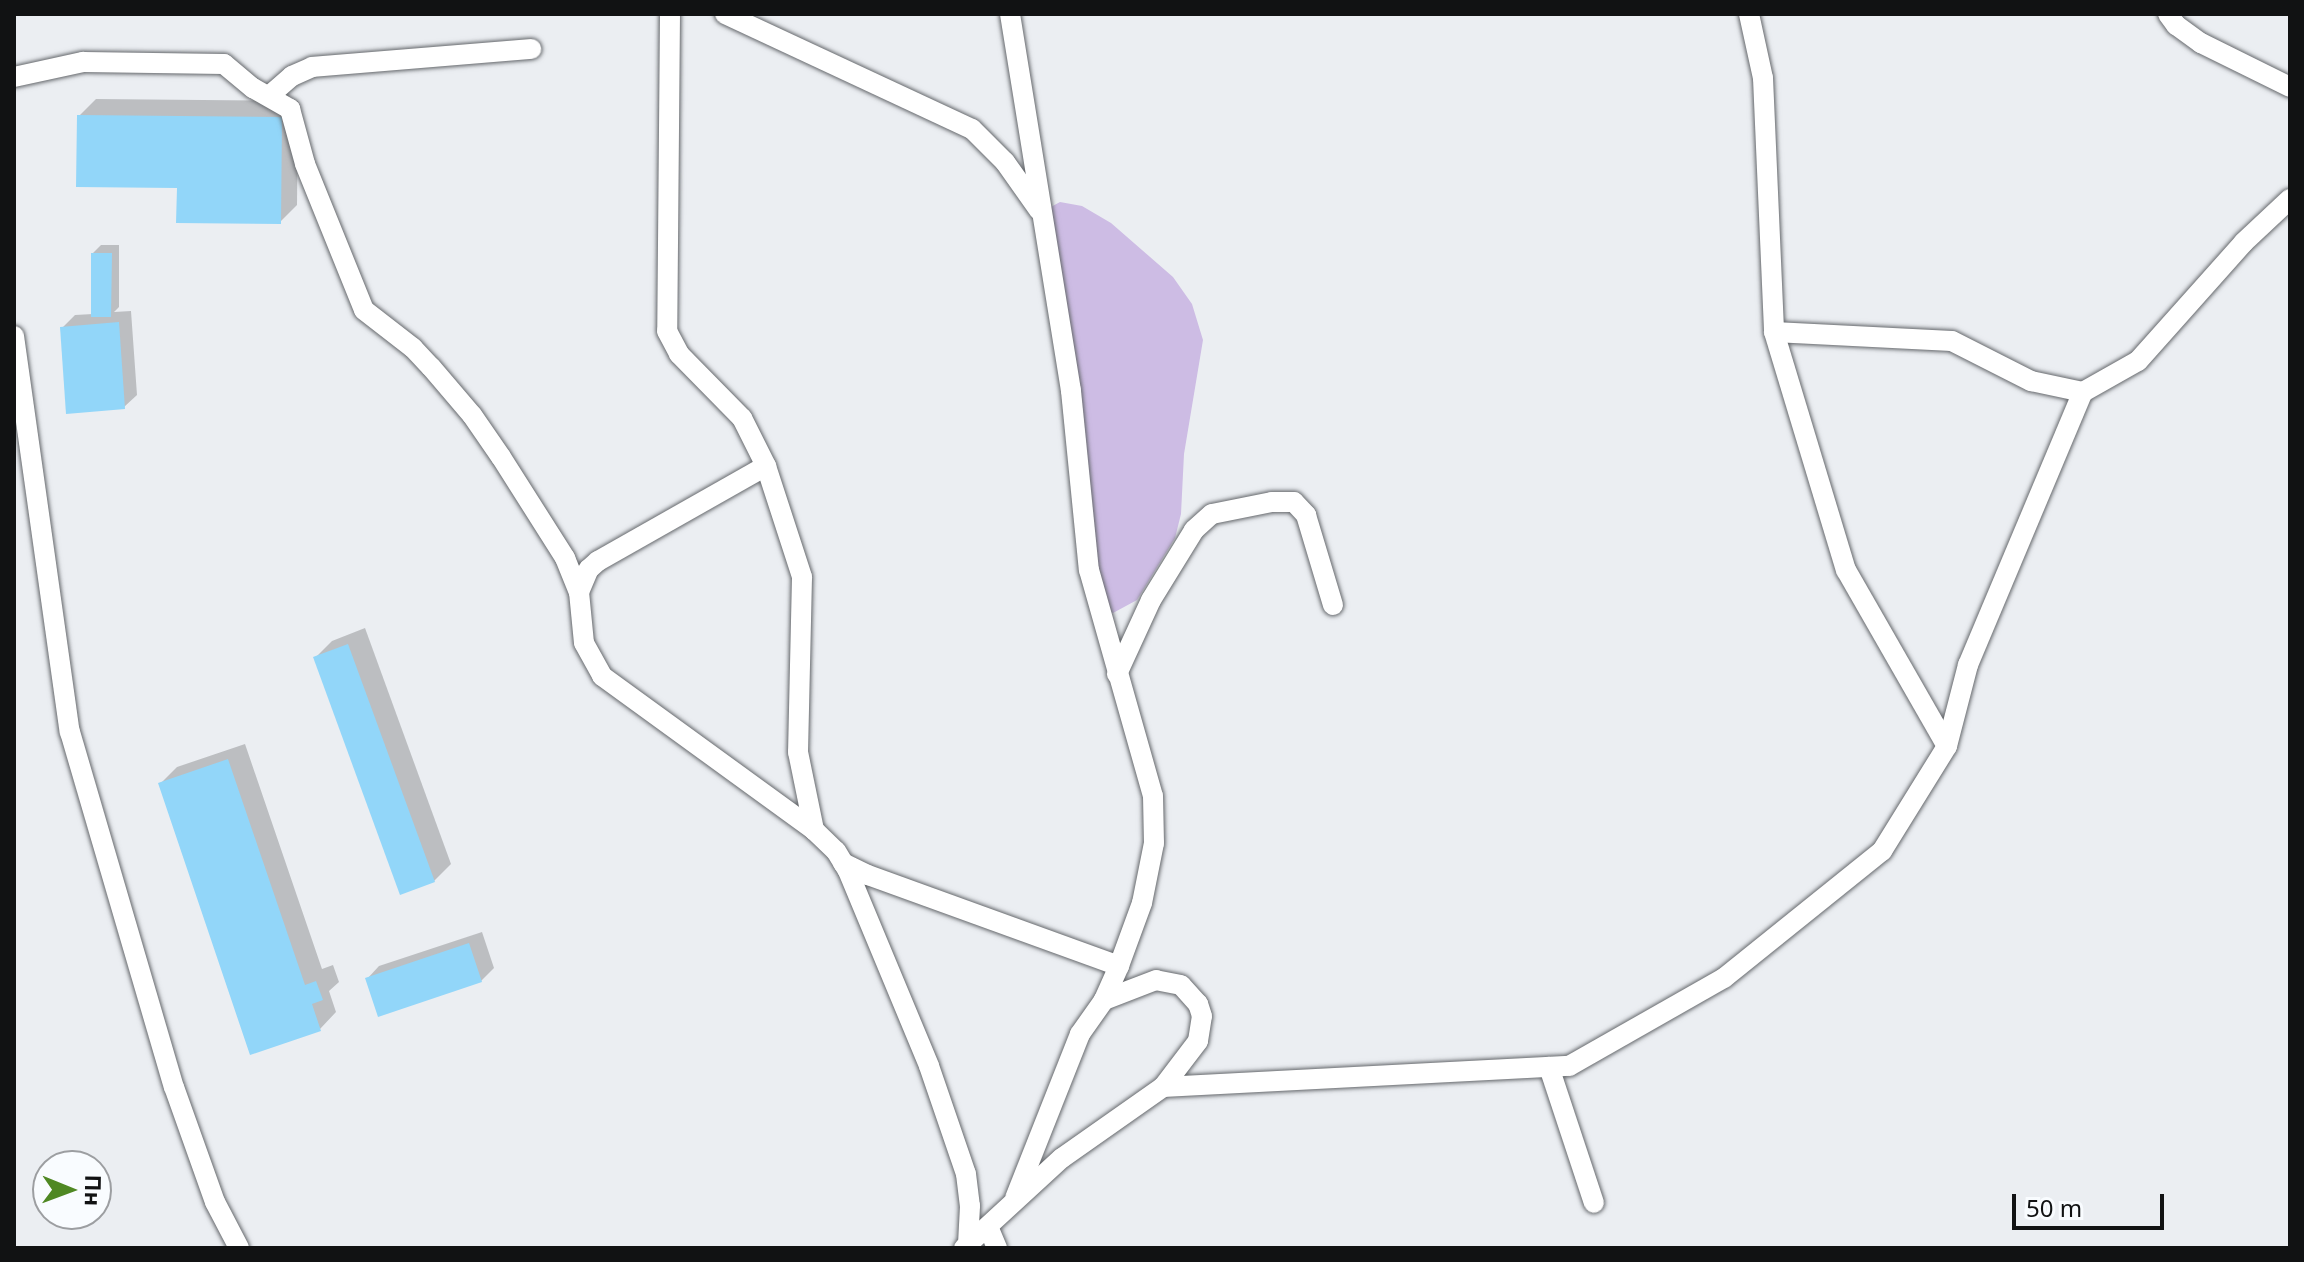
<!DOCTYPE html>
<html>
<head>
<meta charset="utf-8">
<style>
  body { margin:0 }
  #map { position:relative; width:2304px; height:1262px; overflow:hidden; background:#ebeef2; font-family:"Noto Sans",sans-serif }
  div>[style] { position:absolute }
  .green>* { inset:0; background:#cdbce4 }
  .shadow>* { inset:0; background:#0003 }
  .building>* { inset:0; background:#92d6f9 }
  .roads { filter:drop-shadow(0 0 2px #65686c) drop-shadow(0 0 2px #65686c) }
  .minor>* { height:20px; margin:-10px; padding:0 10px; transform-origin:10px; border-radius:10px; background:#fff }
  span { translate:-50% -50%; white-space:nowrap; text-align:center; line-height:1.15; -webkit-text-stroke:6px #f9fcff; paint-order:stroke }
  .frame { position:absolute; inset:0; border:16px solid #111213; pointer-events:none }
  .north { position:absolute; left:32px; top:1150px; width:80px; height:80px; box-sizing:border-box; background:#f9fcff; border:2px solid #9c9ea1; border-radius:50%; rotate:91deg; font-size:22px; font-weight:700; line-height:32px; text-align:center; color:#111213 }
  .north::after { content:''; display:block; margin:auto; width:28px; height:36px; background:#4f8823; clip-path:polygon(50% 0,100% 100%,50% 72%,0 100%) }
  .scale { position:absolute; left:2012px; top:1194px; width:152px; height:36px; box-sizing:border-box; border:4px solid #111213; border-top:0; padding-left:10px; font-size:24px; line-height:28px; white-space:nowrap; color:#111213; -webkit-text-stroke:6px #f9fcff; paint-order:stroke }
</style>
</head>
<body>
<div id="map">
  <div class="green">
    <i style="clip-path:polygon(1060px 202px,1082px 206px,1111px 223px,1173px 277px,1192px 304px,1203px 340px,1184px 454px,1181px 514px,1175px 538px,1137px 600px,1113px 613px,1100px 608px,1049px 208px)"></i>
  </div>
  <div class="shadow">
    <i style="clip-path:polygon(96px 99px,298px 101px,297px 205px,280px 222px,179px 186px,79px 116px)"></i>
    <i style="clip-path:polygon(101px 245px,119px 245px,119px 307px,114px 312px,131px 311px,137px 395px,124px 407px,62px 328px,75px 315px,93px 314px,93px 253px)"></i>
    <i style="clip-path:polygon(365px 628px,451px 864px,434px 881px,315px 658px,332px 641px)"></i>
    <i style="clip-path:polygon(245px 744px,322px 969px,333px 965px,339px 982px,329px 991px,336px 1012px,320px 1029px,160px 784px,177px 767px)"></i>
    <i style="clip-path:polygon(482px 932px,494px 968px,481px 981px,367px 979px,379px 966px)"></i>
  </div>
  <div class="building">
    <i style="clip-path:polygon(77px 115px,282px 117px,281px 224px,176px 223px,177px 188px,76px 187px)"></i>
    <i style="clip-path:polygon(91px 253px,112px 253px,111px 317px,91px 317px)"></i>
    <i style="clip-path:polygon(119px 322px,125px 409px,66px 414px,60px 327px)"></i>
    <i style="clip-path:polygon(348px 644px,435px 882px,400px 895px,313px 657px)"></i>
    <i style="clip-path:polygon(228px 759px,305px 985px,316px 981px,323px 1000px,312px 1004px,321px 1031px,250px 1055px,158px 783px)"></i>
    <i style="clip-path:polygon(469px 943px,482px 982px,378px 1017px,365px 978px)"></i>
  </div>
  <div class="roads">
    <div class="minor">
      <i style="left:670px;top:14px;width:317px;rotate:90.5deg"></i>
      <i style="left:667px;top:331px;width:26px;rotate:62deg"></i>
      <i style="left:679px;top:354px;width:90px;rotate:45.5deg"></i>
      <i style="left:742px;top:418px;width:54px;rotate:63.4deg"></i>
      <i style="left:766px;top:466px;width:117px;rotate:72deg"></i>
      <i style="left:802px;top:577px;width:175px;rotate:91.3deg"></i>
      <i style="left:798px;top:752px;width:80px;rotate:78.4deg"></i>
      <i style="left:725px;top:14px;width:272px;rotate:25deg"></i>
      <i style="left:972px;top:129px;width:47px;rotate:45deg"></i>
      <i style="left:1005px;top:162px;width:59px;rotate:54.7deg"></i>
      <i style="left:1010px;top:14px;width:382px;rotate:80.8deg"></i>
      <i style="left:1071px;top:391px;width:180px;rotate:84.3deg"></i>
      <i style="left:1089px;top:570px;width:235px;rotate:74.2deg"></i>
      <i style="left:1153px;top:796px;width:47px;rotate:88.8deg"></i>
      <i style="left:1154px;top:843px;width:61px;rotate:101.3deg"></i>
      <i style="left:1142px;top:903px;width:67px;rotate:110.1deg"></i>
      <i style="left:1119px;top:966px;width:37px;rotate:114deg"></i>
      <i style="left:1104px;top:1000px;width:42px;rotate:125.2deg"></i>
      <i style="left:1080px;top:1034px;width:176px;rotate:111.6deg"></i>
      <i style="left:1749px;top:14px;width:66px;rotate:77.7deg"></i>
      <i style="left:1763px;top:78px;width:254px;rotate:87.5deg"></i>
      <i style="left:1774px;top:332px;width:249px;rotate:73.2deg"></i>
      <i style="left:1846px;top:570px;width:203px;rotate:60.2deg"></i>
      <i style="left:2168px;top:14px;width:14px;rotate:54deg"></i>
      <i style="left:2176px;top:25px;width:31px;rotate:36deg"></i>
      <i style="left:2201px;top:43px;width:99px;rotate:26.3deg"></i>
      <i style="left:14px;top:77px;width:71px;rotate:-12.3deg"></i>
      <i style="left:83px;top:62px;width:141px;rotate:0.8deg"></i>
      <i style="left:224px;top:64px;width:38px;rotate:40deg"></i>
      <i style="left:253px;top:88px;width:43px;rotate:29.6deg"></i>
      <i style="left:290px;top:109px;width:57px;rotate:74.7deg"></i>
      <i style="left:305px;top:164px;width:157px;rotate:68deg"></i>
      <i style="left:364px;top:310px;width:62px;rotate:37.8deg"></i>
      <i style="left:413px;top:348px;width:26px;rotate:47deg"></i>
      <i style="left:431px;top:367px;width:63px;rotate:49.5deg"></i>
      <i style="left:472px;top:415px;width:51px;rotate:55.4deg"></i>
      <i style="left:501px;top:457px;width:120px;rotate:57.6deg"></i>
      <i style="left:565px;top:558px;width:37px;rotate:68deg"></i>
      <i style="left:579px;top:592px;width:51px;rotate:84.4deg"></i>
      <i style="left:584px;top:643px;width:38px;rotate:61deg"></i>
      <i style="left:602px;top:676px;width:262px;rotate:36deg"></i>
      <i style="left:814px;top:830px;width:30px;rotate:44deg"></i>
      <i style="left:836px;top:851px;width:23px;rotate:59deg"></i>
      <i style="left:848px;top:871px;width:211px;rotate:67.4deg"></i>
      <i style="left:929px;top:1066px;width:114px;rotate:71.1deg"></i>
      <i style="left:966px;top:1174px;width:32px;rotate:83deg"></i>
      <i style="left:970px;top:1206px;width:39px;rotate:93deg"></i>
      <i style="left:269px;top:96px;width:30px;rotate:-41deg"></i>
      <i style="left:292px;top:76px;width:22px;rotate:-24deg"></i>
      <i style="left:312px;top:67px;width:220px;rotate:-4.7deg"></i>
      <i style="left:1774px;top:332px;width:178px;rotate:2.9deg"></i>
      <i style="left:1952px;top:341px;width:89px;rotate:26.9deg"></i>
      <i style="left:2031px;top:381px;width:53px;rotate:11.9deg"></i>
      <i style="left:14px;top:336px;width:400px;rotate:82deg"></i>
      <i style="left:70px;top:732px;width:370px;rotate:73.7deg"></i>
      <i style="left:174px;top:1087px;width:122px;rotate:70.4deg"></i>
      <i style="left:215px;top:1202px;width:52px;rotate:62.4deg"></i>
      <i style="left:579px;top:592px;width:25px;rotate:-67deg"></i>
      <i style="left:589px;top:569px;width:12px;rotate:-42deg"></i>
      <i style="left:598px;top:561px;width:193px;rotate:-29.5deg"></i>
      <i style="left:1117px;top:674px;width:81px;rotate:-65.3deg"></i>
      <i style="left:1151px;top:600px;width:82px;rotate:-58.4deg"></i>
      <i style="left:1194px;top:530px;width:24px;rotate:-42deg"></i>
      <i style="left:1212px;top:514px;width:61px;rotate:-11.3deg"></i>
      <i style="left:1272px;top:502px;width:22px"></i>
      <i style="left:1294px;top:502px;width:18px;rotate:47deg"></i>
      <i style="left:1306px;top:515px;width:94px;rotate:73.3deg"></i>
      <i style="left:843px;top:863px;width:28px;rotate:26deg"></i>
      <i style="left:868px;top:875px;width:267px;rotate:19.9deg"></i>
      <i style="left:1549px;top:1067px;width:143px;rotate:71.7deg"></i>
      <i style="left:1163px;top:1087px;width:407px;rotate:-3deg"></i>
      <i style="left:1569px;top:1066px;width:178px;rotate:-29.6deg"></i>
      <i style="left:1724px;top:978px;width:203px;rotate:-38.8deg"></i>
      <i style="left:1882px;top:851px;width:123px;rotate:-58.2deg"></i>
      <i style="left:1947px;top:746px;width:84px;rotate:-75.5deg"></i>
      <i style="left:1968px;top:665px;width:296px;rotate:-67.2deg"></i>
      <i style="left:2083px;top:392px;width:63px;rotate:-29.4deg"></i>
      <i style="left:2138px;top:361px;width:159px;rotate:-48.3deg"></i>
      <i style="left:2244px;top:242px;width:63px;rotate:-43.1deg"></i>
      <i style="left:989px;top:1229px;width:21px;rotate:67deg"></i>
      <i style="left:964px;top:1248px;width:133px;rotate:-42.6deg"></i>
      <i style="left:1062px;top:1158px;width:123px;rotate:-35.1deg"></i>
      <i style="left:1163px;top:1087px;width:58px;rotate:-52.7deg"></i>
      <i style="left:1198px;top:1041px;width:25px;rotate:-81deg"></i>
      <i style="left:1202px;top:1016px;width:13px;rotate:-108deg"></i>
      <i style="left:1198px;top:1004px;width:25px;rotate:-132deg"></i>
      <i style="left:1181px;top:985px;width:25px;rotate:-169deg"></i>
      <i style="left:1156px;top:980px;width:56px;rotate:159deg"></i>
    </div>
  </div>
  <div class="frame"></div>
  <div class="north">Пн</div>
  <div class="scale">50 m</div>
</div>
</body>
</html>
